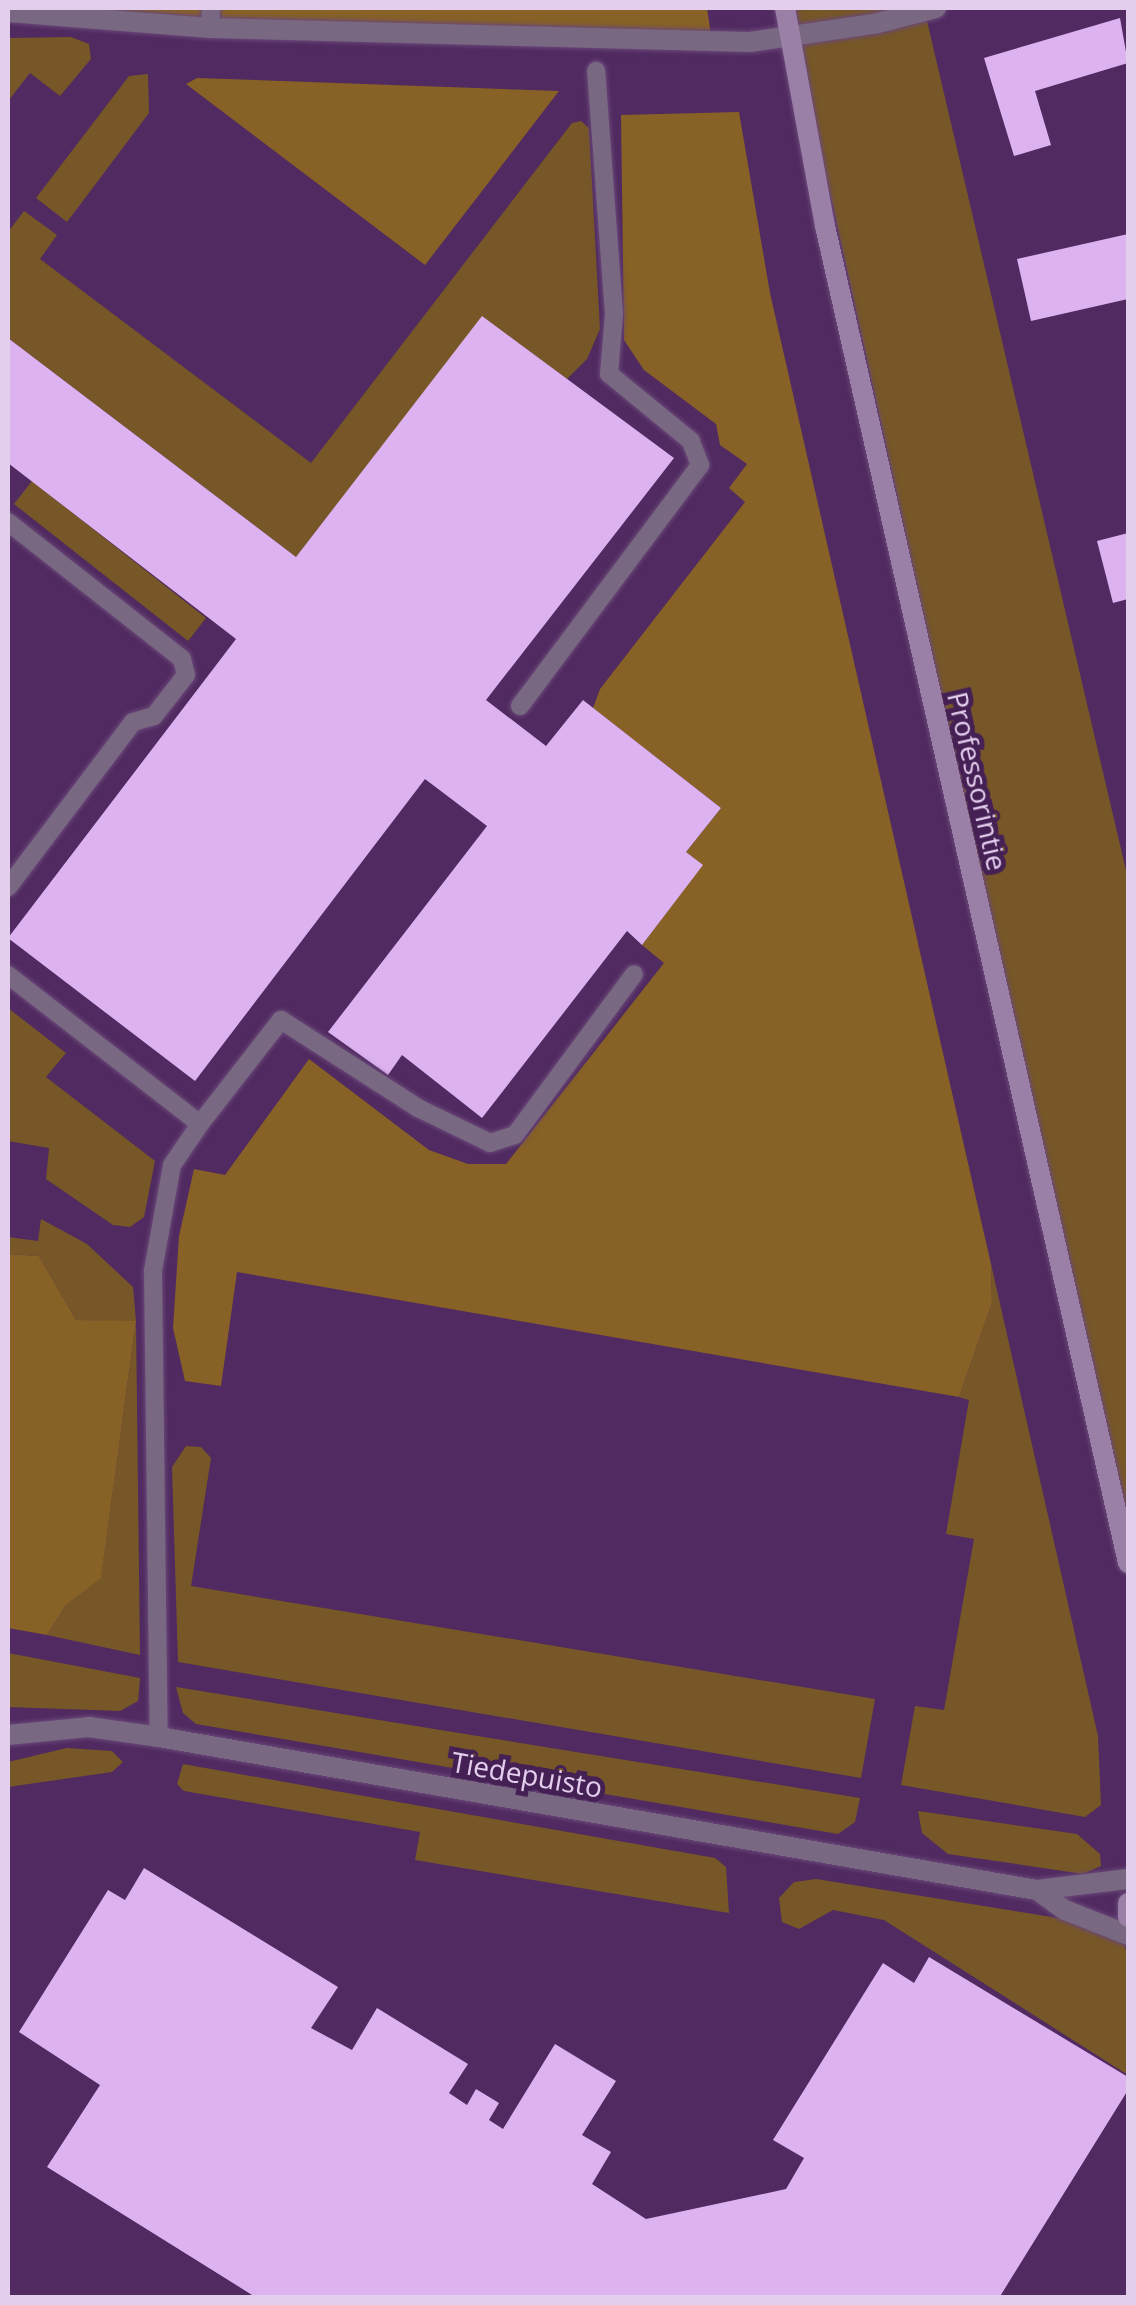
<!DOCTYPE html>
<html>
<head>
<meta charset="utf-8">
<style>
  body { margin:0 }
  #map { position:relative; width:1136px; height:2305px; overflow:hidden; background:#502a60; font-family:"Open Sans",sans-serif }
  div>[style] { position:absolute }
  .green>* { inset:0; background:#775727 }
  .forest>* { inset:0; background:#876126 }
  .building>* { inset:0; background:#ddb2f1 }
  .roads { filter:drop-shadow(0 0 2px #6a4879) drop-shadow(0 0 2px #6a4879) }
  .service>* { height:18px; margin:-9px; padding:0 9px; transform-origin:9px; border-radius:9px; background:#796881 }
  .minor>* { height:20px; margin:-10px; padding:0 10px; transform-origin:10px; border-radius:10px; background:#796881 }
  .tertiary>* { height:20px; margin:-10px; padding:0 10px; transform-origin:10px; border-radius:10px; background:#796881 }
  .secondary>* { height:20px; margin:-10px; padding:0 10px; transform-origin:10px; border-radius:10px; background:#9a7fa7 }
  span { translate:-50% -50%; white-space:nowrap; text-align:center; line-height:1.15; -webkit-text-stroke:10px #452054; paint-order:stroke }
  .street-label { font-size:28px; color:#e3ceed }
  .frame { position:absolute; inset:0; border:10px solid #e3ceed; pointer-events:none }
</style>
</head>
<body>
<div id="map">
  <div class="green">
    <i style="clip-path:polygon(789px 8px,924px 8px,1128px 879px,1128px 1538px)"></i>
    <i style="clip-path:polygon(71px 37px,89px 44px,91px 59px,60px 96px,30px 73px,8px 101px,8px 38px)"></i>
    <i style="clip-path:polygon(148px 74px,149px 113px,67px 222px,36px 198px,129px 76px)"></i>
    <i style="clip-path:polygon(581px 121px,589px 128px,600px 329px,587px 359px,567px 379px,483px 317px,296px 557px,8px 338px,8px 232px,24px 211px,57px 235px,40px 259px,311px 463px,572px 123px)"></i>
    <i style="clip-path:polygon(32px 481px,206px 618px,188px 641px,14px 504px)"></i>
    <i style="clip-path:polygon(8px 1008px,66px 1053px,46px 1077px,155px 1161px,144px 1217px,130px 1227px,113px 1225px,46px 1179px,49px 1148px,8px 1141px)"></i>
    <i style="clip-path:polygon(41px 1219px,87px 1244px,133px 1287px,136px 1321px,140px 1655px,47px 1635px,66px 1605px,101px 1576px,136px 1322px,76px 1320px,39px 1256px,8px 1254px,8px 1237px,38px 1241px)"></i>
    <i style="clip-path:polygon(991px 1264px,1098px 1736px,1101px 1805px,1085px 1817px,901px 1785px,915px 1706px,944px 1710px,974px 1539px,946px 1534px,969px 1400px,959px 1397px,992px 1303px)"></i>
    <i style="clip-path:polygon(186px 1446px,201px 1447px,211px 1458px,191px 1586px,875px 1699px,861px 1778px,178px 1662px,172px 1467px)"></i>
    <i style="clip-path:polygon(8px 1653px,140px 1678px,138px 1701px,120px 1711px,8px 1707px)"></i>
    <i style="clip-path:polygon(176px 1687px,860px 1798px,855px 1822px,838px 1834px,196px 1724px,183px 1713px)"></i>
    <i style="clip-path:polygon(67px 1748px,112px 1751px,123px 1762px,112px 1772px,8px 1787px,8px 1762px)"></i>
    <i style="clip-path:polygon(183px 1764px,715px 1858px,726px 1867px,729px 1913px,415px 1860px,420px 1832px,184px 1791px,177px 1784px)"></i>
    <i style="clip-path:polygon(918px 1811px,1077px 1834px,1100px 1854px,1101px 1866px,1083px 1874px,948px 1854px,922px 1833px)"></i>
    <i style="clip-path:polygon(816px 1879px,1108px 1926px,1125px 1946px,1128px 1962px,1128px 2075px,884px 1920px,833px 1910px,799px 1929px,782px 1922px,779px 1898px,794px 1882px)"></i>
  </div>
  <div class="forest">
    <i style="clip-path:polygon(8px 8px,707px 8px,712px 42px,470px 36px)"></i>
    <i style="clip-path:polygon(197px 78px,559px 91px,425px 265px,186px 84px)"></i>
    <i style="clip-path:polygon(739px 112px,770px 293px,991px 1264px,992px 1303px,959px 1397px,237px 1272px,221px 1386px,185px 1381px,173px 1328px,179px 1236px,194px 1169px,225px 1175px,309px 1059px,429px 1150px,468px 1164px,506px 1164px,664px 963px,642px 945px,702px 865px,686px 852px,721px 808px,593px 708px,600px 689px,745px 502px,729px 488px,747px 464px,720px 445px,716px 424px,644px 370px,624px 340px,621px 115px)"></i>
    <i style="clip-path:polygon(8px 1254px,39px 1256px,76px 1320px,136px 1321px,101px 1578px,66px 1605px,47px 1635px,8px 1628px)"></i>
  </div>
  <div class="building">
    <i style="clip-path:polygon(1120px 18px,1128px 63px,1035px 91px,1051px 145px,1014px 156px,984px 58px)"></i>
    <i style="clip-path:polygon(1128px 234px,1128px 299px,1031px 321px,1017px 259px)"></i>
    <i style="clip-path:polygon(482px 316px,674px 458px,486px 700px,546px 746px,583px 700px,721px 808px,686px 852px,703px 865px,642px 945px,627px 931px,482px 1118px,402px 1055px,388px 1075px,328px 1032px,487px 826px,425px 779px,195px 1081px,8px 938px,236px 639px,8px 463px,8px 338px,296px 557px)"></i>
    <i style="clip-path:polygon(1128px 533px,1128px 599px,1113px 603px,1097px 541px)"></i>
    <i style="clip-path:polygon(144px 1868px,338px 1987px,311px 2028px,352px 2050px,377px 2008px,468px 2064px,449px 2093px,467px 2105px,476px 2089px,499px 2103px,489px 2120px,503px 2129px,555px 2044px,616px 2081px,582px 2135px,611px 2152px,592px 2184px,646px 2219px,786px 2189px,804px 2158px,773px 2140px,883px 1963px,914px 1983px,929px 1957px,1128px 2077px,1128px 2090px,999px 2298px,257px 2298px,47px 2167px,100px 2085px,19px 2032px,108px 1890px,125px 1900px)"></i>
  </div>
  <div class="roads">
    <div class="service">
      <i style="left:210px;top:28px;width:20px;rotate:-87deg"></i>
      <i style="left:8px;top:522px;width:221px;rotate:38.2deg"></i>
      <i style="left:182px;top:659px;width:16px;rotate:76deg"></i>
      <i style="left:186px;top:675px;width:52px;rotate:128deg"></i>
      <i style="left:154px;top:716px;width:22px;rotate:164deg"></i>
      <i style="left:133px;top:722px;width:207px;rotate:127.1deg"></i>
      <i style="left:520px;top:706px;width:301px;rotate:-53.2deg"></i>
      <i style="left:700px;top:465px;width:26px;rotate:-111deg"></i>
      <i style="left:691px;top:441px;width:106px;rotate:-140.7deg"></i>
      <i style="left:609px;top:374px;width:60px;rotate:-85.2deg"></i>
      <i style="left:614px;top:314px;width:244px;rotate:-94.2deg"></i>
      <i style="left:8px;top:975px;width:243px;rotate:37.8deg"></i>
      <i style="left:200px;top:1124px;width:50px;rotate:124.3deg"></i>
      <i style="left:172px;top:1165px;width:108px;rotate:100.2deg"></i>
      <i style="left:153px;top:1271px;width:466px;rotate:89.3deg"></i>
      <i style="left:200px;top:1124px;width:132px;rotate:-52.1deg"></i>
      <i style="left:281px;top:1020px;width:163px;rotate:32.7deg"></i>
      <i style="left:418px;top:1108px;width:80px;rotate:25.9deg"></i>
      <i style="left:490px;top:1143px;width:26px;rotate:-18deg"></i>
      <i style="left:515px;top:1135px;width:200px;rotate:-53.5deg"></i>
    </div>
    <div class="minor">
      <i style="left:8px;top:12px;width:203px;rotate:4.5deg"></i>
      <i style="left:210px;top:28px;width:540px;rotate:1.49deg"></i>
      <i style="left:750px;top:42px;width:125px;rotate:-8.3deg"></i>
      <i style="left:874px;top:24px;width:64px;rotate:-14.5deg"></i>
    </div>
    <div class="tertiary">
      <i style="left:8px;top:1735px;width:81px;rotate:-5.6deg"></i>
      <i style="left:89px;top:1727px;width:71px;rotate:8.1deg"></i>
      <i style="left:159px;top:1737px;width:891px;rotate:9.89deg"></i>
      <i style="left:1037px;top:1890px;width:92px;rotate:-6.9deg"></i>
      <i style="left:1037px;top:1890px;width:34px;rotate:36deg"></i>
      <i style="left:1065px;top:1910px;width:68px;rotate:21.6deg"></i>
    </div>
    <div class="secondary">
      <i style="left:785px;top:8px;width:222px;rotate:79.6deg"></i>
      <i style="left:825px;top:226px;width:1371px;rotate:77.23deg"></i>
      <i style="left:1128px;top:1903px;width:14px;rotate:90deg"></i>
    </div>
  </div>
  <div class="street-label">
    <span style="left:978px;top:781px;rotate:77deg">Professorintie</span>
    <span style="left:527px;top:1774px;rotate:10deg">Tiedepuisto</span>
  </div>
  <div class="frame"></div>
</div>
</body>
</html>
